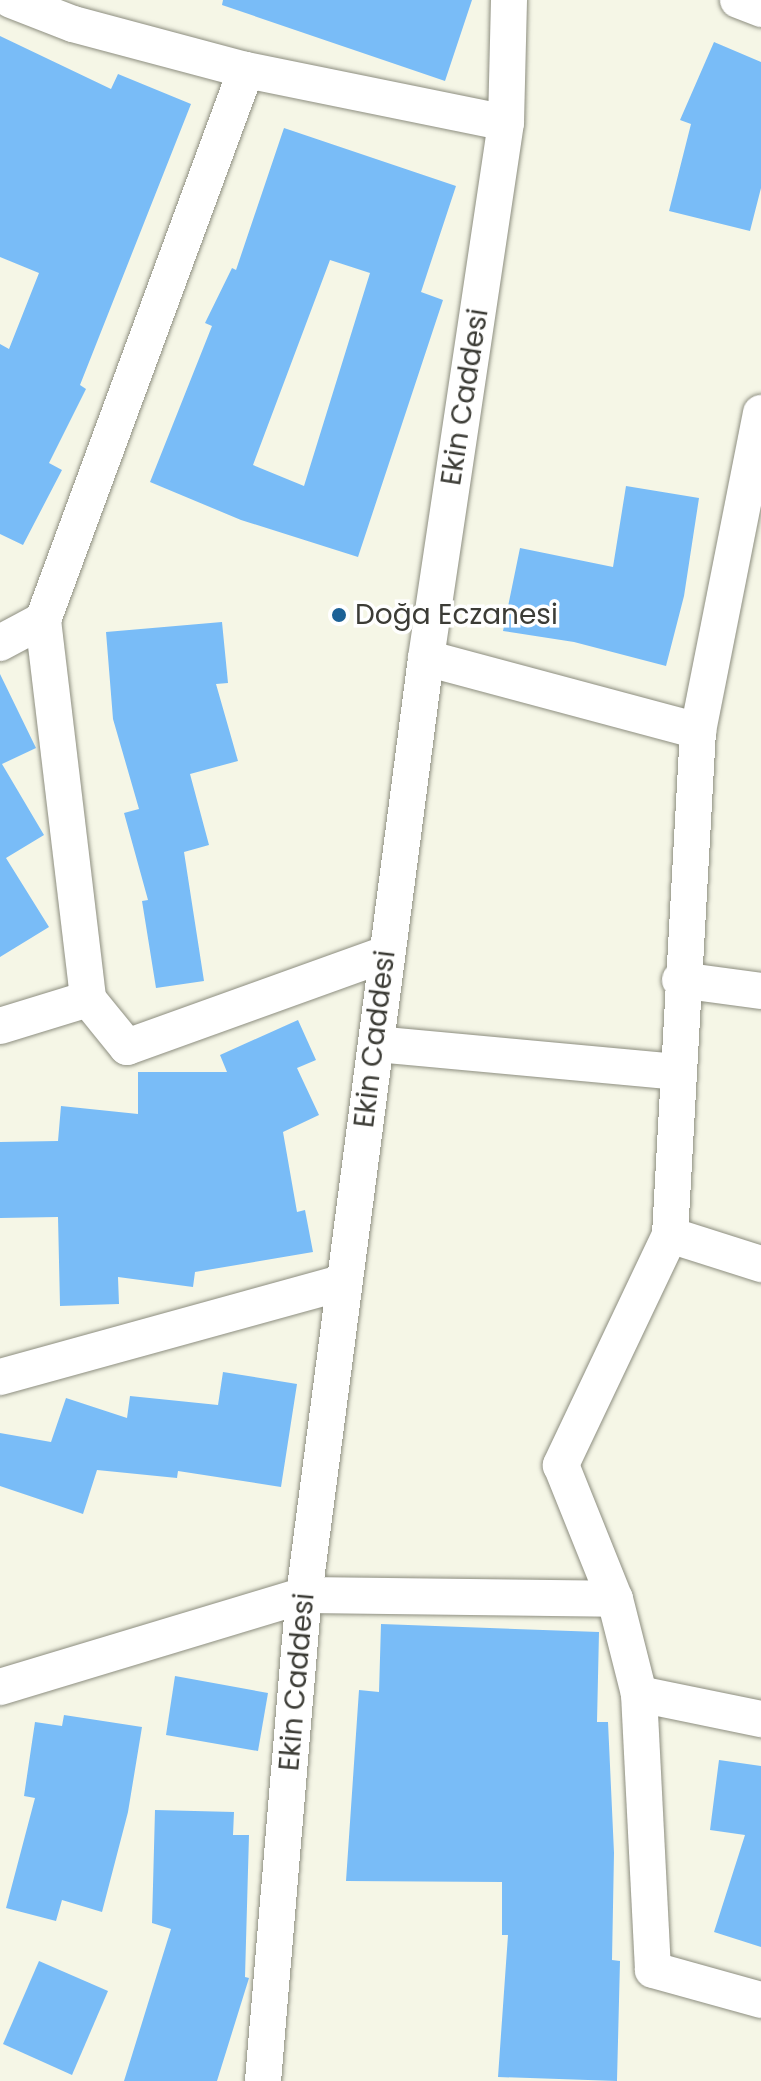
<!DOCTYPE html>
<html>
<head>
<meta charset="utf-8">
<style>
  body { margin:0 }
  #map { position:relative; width:761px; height:2081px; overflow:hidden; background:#f5f6e6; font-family:Poppins,sans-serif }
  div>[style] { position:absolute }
  .building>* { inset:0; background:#79bcf7 }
  .roads { filter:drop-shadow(0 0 2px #8d8e80) drop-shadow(0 0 2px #8d8e80) }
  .minor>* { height:36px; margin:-18px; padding:0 18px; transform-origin:18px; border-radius:18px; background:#fff }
  .dots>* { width:22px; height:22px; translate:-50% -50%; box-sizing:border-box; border:4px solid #fff; border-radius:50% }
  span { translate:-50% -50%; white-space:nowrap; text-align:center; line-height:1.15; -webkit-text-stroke:7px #fff; paint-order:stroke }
  .street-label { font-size:28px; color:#3c3c36 }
  .poi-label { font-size:28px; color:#3c3c36 }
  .left { translate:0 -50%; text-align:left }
</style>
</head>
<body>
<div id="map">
  <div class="building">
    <i style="clip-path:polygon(223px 0,472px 0,445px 81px,222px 5px)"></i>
    <i style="clip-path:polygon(0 36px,111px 89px,118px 74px,191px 104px,80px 385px,86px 389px,49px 463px,62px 470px,23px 545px,0 534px,0 344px,9px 349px,39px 273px,0 257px)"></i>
    <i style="clip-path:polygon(714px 42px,761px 62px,761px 188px,750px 231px,669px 211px,691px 124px,680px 120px)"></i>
    <i style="clip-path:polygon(evenodd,284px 128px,456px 186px,421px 292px,443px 300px,358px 557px,241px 520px,150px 482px,212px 326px,205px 323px,232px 268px,236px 270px,284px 128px,330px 260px,370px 273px,304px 486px,253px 465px,330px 260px)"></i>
    <i style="clip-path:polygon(626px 486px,699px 498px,684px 596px,666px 666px,574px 642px,503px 631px,520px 548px,613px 567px)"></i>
    <i style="clip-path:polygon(222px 622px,228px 683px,216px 684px,238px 761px,190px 774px,209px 845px,184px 852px,204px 981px,156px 988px,142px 901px,148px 900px,124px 813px,139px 809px,113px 719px,106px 632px)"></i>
    <i style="clip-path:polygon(0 674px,36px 748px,2px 764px,44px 835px,6px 858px,49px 927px,0 957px)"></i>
    <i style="clip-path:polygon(298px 1020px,316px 1060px,297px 1068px,319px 1115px,283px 1132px,297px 1212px,305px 1210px,313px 1252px,195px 1272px,193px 1287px,118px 1277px,119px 1304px,60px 1306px,58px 1217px,0 1218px,0 1142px,58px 1141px,61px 1106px,138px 1114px,138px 1072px,227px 1072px,220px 1055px)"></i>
    <i style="clip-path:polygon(223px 1372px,297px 1384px,281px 1487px,178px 1471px,177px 1478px,97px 1470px,83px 1514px,0 1486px,0 1433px,51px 1442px,66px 1398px,127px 1418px,130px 1396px,218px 1405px)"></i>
    <i style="clip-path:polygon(381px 1624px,599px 1632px,597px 1722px,608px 1722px,614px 1853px,612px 1960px,620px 1961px,617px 2081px,498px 2077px,508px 1935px,502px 1935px,502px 1882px,346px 1881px,359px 1690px,379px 1692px)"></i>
    <i style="clip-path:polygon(175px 1676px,268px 1693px,258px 1751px,166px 1735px)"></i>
    <i style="clip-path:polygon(64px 1715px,142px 1727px,128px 1812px,102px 1912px,62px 1900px,56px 1921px,6px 1908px,35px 1798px,24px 1796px,35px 1722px,62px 1726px)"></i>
    <i style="clip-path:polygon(719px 1760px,761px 1766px,761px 1947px,714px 1932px,745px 1835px,710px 1830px)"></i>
    <i style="clip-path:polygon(155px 1810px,234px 1812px,233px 1835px,249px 1835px,245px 1977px,249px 1978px,217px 2081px,124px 2081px,171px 1929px,152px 1923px)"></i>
    <i style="clip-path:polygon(39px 1961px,108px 1991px,72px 2075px,3px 2044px)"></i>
  </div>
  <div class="roads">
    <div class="minor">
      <i style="left:11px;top:0;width:66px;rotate:21.2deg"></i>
      <i style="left:73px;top:24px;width:179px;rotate:14.9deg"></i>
      <i style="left:246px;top:70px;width:265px;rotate:11.5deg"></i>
      <i style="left:738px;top:0;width:25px;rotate:21deg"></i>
      <i style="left:761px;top:413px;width:324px;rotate:101.2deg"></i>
      <i style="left:698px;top:731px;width:505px;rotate:93.18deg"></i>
      <i style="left:670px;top:1235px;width:255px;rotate:115.4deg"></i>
      <i style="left:561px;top:1465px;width:144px;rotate:68.1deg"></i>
      <i style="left:615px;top:1599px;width:98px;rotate:75.8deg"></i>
      <i style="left:639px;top:1694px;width:276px;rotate:87.1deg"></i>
      <i style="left:653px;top:1970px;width:112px;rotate:15.5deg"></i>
      <i style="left:43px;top:620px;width:382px;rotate:83.2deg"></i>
      <i style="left:88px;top:999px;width:62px;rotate:50.9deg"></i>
      <i style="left:127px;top:1047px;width:275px;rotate:-19.8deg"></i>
      <i style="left:0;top:643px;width:49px;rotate:-28.1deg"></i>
      <i style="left:43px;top:620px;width:586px;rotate:-69.74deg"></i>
      <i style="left:426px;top:658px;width:282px;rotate:15deg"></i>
      <i style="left:680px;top:980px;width:82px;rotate:7.7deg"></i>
      <i style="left:0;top:1026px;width:92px;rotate:-17.1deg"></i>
      <i style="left:376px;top:1044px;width:303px;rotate:5.3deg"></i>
      <i style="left:670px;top:1235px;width:96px;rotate:17.7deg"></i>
      <i style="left:0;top:1377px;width:354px;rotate:-15.4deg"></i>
      <i style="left:0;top:1687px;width:318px;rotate:-16.8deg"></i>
      <i style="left:304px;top:1595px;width:311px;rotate:0.7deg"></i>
      <i style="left:639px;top:1694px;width:125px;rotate:11.6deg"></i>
      <i style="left:263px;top:2081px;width:488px;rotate:-85.2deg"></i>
      <i style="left:304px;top:1595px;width:945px;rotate:-82.58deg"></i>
      <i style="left:426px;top:658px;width:541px;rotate:-81.5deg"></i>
      <i style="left:506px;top:123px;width:123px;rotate:-88.6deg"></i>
    </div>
  </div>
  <div class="dots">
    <i style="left:339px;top:615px;background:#1c6196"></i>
  </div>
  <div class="street-label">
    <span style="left:465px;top:397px;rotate:-81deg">Ekin Caddesi</span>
    <span style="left:375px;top:1039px;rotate:-83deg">Ekin Caddesi</span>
    <span style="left:297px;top:1682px;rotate:-85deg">Ekin Caddesi</span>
  </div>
  <div class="poi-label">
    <span class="left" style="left:355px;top:615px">Doğa Eczanesi</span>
  </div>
</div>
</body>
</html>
